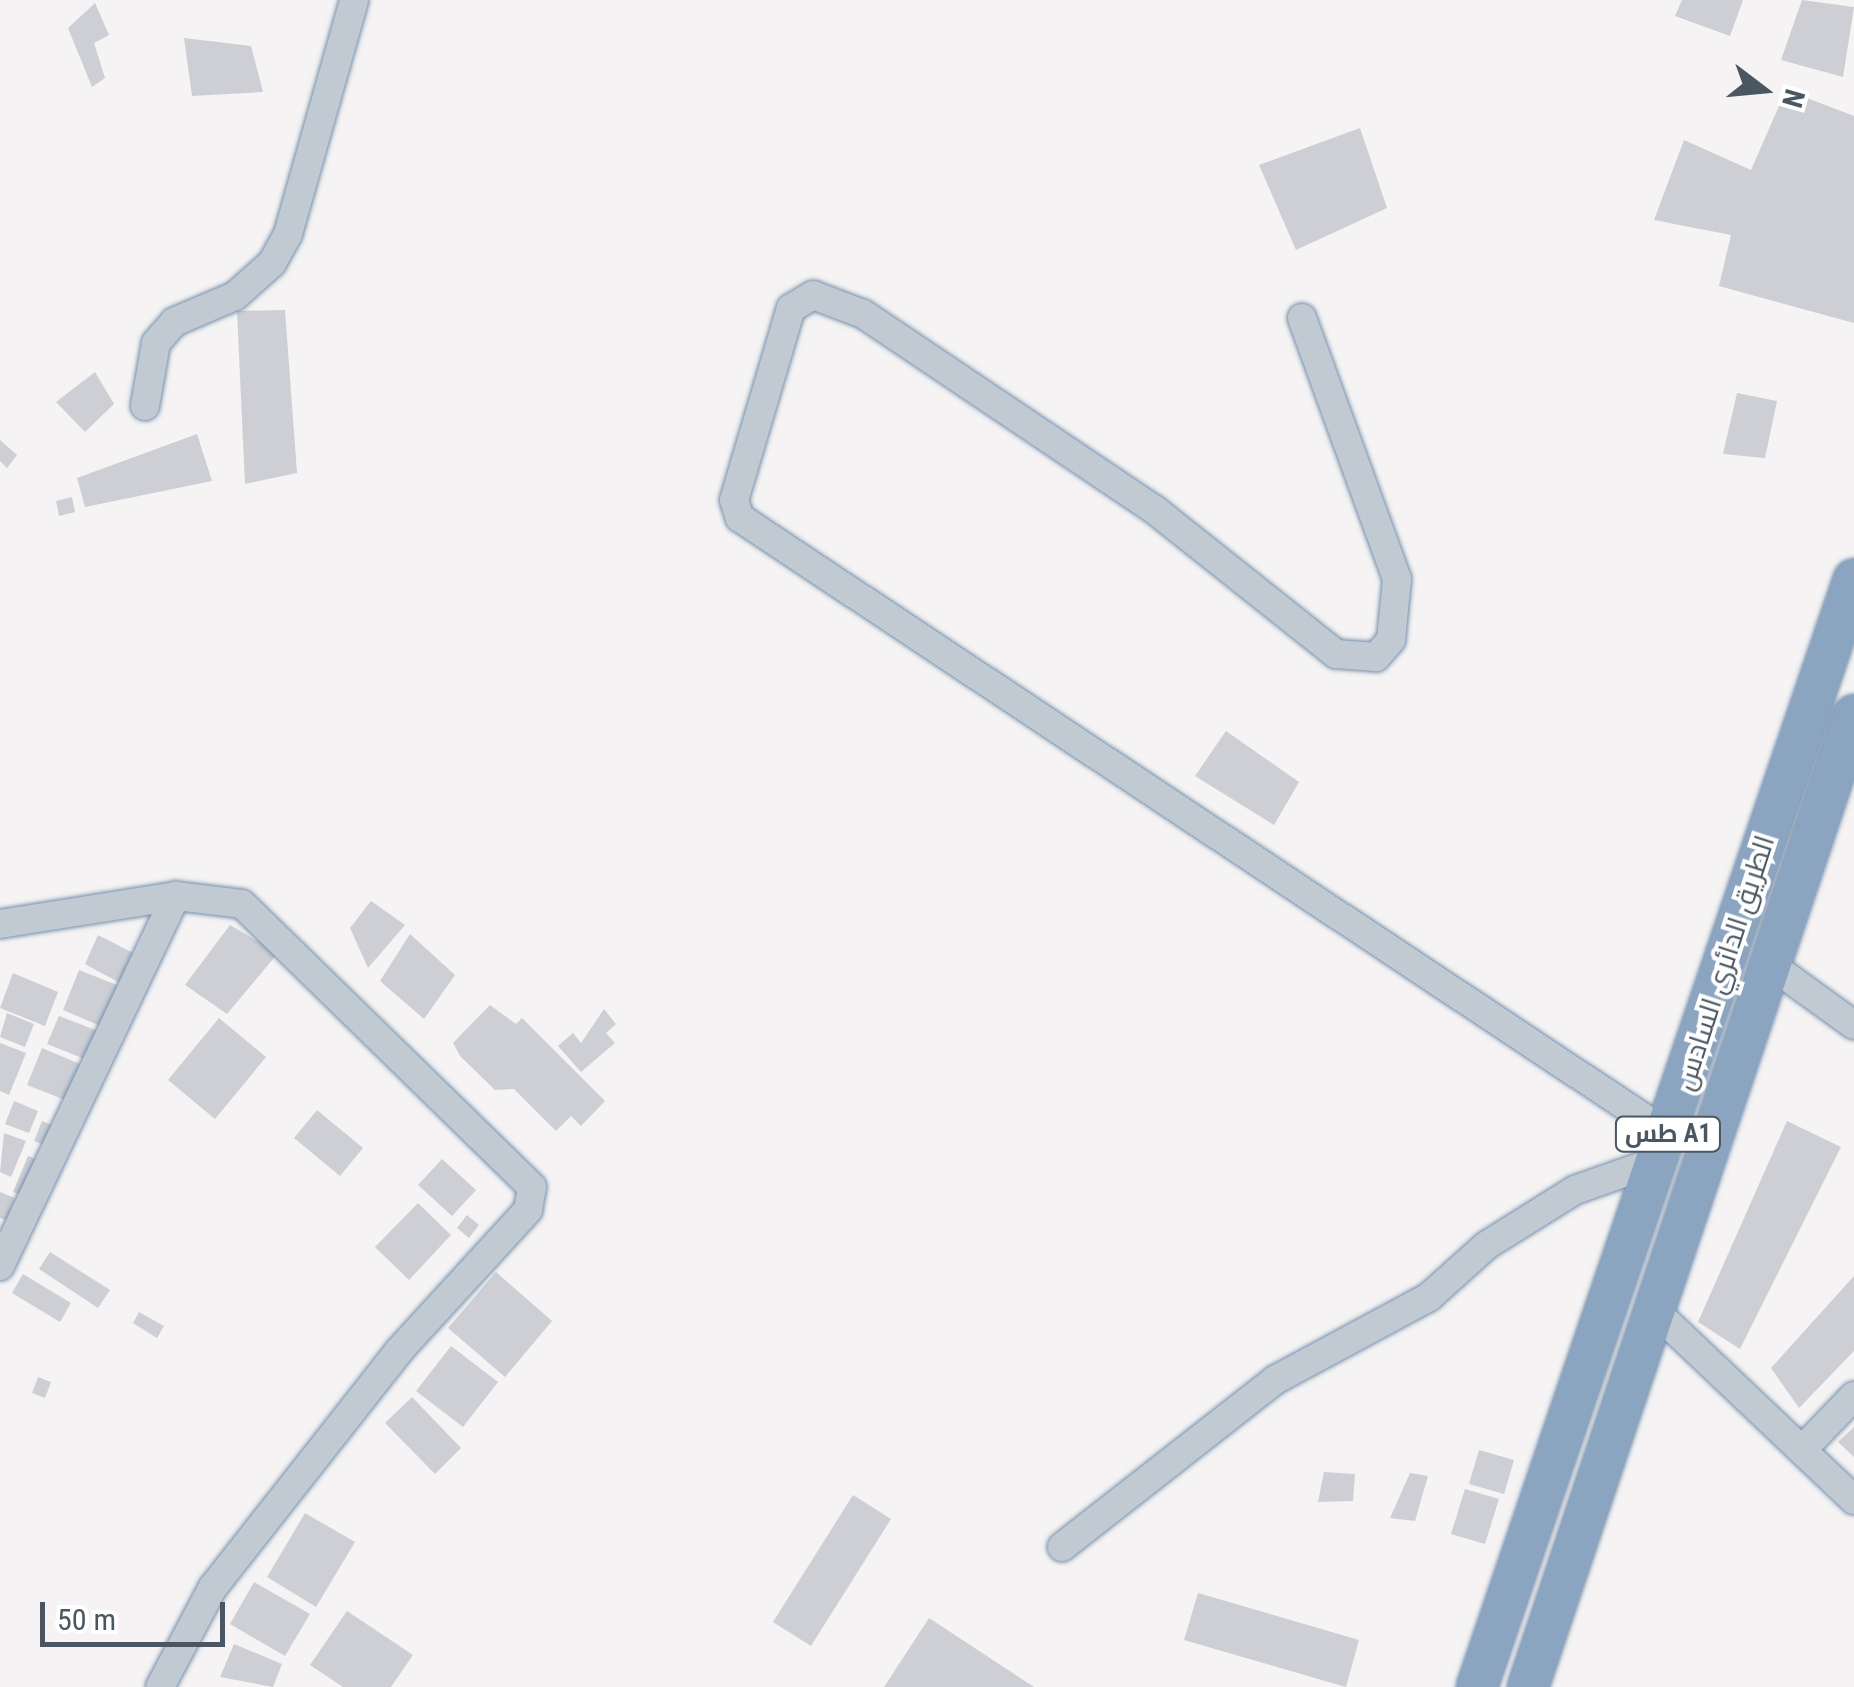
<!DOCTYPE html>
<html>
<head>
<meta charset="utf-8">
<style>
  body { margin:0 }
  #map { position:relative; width:1854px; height:1687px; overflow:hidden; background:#f5f3f3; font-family:"Roboto Condensed",Cairo,sans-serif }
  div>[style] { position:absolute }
  .building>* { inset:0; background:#cdcfd5 }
  .roads { filter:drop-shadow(0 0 2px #7690ad) drop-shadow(0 0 2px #7690ad) }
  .minor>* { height:28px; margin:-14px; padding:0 14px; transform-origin:14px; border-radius:14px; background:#c1cad2 }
  .highway>* { height:40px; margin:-20px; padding:0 20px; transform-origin:20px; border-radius:20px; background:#8ba5c1 }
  span { translate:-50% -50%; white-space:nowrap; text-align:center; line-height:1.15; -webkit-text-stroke:8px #fff; paint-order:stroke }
  .shield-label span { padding:2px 8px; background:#fff; border:2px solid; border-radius:8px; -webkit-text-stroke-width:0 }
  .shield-label { font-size:25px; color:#4a5661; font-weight:700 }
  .street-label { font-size:28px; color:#4a5661 }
  .north { position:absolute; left:1714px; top:40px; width:100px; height:100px; -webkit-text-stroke:8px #fff; paint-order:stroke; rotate:106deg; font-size:28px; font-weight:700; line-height:40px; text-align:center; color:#4a5661 }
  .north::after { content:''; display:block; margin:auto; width:35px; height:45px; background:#4a5661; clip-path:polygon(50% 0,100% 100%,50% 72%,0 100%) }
  .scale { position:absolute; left:40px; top:1602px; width:185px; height:45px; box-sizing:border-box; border:5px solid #4a5661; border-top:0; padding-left:12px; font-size:30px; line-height:35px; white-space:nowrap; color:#4a5661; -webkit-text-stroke:8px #fff; paint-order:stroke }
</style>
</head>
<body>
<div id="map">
  <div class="building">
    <i style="clip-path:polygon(1682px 0,1743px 0,1730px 36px,1675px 16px)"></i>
    <i style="clip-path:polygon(1802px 0,1854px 7px,1843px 77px,1781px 60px)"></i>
    <i style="clip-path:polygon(95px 3px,109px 35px,94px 43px,105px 78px,92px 87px,68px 28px)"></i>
    <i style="clip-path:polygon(184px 38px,251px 46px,263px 92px,192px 96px)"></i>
    <i style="clip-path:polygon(1786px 90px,1854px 116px,1854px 323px,1719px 286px,1731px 235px,1654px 220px,1684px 140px,1751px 170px)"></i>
    <i style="clip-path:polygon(1360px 128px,1387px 208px,1296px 250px,1259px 165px)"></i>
    <i style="clip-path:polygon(285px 310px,297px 473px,245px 484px,237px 311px)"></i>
    <i style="clip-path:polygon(95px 372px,114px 404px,85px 432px,56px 402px)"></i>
    <i style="clip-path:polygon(1737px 393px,1777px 401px,1765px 458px,1723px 454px)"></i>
    <i style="clip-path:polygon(197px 434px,212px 481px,85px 507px,77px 478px)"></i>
    <i style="clip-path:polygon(0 440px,17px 455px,7px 468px,0 461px)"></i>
    <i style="clip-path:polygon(72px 497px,75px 512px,59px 516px,56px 501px)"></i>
    <i style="clip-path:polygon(1226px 731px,1299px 782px,1274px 825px,1195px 776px)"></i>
    <i style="clip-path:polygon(371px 901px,405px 925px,368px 968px,350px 928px)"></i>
    <i style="clip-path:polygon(230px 925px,278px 953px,227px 1014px,185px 985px)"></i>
    <i style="clip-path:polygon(410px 934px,455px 975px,424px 1019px,380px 981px)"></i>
    <i style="clip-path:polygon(98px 935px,139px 956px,129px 988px,85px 964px)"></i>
    <i style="clip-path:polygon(79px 970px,122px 987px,105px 1028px,63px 1010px)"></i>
    <i style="clip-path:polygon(13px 973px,58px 992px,45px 1026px,0 1008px)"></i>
    <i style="clip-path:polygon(490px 1005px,516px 1024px,522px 1018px,605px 1101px,581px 1126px,571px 1116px,556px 1131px,514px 1089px,495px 1090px,460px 1056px,453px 1043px)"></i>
    <i style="clip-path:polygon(604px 1009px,616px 1024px,606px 1033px,615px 1043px,581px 1072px,558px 1046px,573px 1033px,581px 1043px)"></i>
    <i style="clip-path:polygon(7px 1013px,34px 1024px,25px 1047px,0 1037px)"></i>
    <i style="clip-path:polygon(59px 1016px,98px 1031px,87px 1060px,47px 1044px)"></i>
    <i style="clip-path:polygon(219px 1018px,266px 1057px,215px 1119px,168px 1080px)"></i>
    <i style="clip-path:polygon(0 1043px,26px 1053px,9px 1095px,0 1091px)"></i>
    <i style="clip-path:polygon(42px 1048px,92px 1069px,78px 1105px,27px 1085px)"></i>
    <i style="clip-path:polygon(14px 1101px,38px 1111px,29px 1133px,5px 1124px)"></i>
    <i style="clip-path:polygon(317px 1110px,363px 1148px,340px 1176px,294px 1138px)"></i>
    <i style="clip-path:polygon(42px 1121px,62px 1129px,54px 1149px,34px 1141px)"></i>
    <i style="clip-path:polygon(1787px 1121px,1841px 1147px,1740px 1349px,1698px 1322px)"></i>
    <i style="clip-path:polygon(4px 1133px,26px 1141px,11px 1177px,0 1172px)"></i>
    <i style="clip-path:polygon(28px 1156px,48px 1164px,33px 1200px,13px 1192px)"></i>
    <i style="clip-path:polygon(442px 1159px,476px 1190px,452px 1216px,418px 1185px)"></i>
    <i style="clip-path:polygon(0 1192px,15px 1198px,6px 1220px,0 1218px)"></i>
    <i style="clip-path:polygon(418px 1203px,451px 1235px,409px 1280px,375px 1247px)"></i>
    <i style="clip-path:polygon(467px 1215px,479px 1225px,469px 1238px,457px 1228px)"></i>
    <i style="clip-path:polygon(50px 1252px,110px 1290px,98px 1308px,39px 1269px)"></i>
    <i style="clip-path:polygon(496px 1272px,552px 1321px,505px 1377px,448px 1328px)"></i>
    <i style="clip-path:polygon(23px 1274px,71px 1303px,60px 1322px,12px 1293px)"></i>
    <i style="clip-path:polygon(1854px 1276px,1854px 1351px,1799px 1408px,1771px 1368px)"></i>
    <i style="clip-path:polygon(139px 1312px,164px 1326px,157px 1338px,133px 1323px)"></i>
    <i style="clip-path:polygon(451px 1346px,498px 1382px,463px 1427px,416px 1391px)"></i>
    <i style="clip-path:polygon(38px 1377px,51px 1382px,45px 1398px,32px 1393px)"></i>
    <i style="clip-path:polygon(412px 1397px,461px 1448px,435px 1474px,385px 1423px)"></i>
    <i style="clip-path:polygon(1854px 1427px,1854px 1457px,1838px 1442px)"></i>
    <i style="clip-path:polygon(1479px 1450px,1514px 1460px,1504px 1494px,1469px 1484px)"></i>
    <i style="clip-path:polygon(1324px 1472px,1355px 1474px,1353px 1501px,1318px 1502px)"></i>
    <i style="clip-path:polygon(1410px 1473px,1428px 1476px,1415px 1521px,1390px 1518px)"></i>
    <i style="clip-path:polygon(1465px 1489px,1499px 1499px,1485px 1544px,1451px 1534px)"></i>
    <i style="clip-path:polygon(853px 1495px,891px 1519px,811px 1646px,773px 1622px)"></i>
    <i style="clip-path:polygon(305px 1513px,355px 1542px,316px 1607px,267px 1577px)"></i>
    <i style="clip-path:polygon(254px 1582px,310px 1614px,285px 1656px,230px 1624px)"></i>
    <i style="clip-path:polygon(1198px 1593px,1359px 1640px,1346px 1687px,1184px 1640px)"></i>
    <i style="clip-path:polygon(347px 1611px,413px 1655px,391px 1687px,343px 1687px,310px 1665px)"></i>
    <i style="clip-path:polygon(929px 1618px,1034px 1687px,884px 1687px)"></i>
    <i style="clip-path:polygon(234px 1644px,282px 1664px,273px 1687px,220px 1677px)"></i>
  </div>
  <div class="roads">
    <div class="minor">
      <i style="left:1302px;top:318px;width:278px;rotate:70deg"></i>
      <i style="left:1397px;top:579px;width:61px;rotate:95.6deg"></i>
      <i style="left:1391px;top:640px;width:23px;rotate:131deg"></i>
      <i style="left:1376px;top:657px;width:40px;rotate:-175.7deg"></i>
      <i style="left:1336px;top:654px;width:231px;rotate:-141.5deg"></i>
      <i style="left:1155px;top:510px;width:352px;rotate:-146.1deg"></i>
      <i style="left:863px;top:314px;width:53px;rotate:-159.2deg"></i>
      <i style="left:813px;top:295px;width:26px;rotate:149deg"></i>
      <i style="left:791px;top:308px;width:200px;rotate:106.5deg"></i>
      <i style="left:734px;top:500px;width:19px;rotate:72deg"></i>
      <i style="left:740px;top:518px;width:1114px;rotate:33.58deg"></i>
      <i style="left:145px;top:406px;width:64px;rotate:-80.1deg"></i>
      <i style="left:156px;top:343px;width:28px;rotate:-49deg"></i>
      <i style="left:174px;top:322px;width:66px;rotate:-23.1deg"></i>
      <i style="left:235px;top:296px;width:50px;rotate:-41.7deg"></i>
      <i style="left:272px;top:263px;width:33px;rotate:-61deg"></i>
      <i style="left:288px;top:234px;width:243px;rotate:-74.2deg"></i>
      <i style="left:0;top:924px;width:178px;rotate:-9deg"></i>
      <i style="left:176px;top:896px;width:66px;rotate:6.9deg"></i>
      <i style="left:242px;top:904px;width:405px;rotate:44.3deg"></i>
      <i style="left:532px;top:1187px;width:23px;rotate:100deg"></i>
      <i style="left:528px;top:1210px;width:191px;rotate:132.5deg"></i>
      <i style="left:399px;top:1351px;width:300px;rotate:128.2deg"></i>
      <i style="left:213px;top:1587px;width:113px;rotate:117.9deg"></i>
      <i style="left:1771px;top:965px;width:102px;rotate:35.9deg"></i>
      <i style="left:0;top:1266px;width:410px;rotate:-64.6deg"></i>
      <i style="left:1654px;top:1310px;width:276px;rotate:43.5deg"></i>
      <i style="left:1802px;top:1450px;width:75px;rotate:-46.1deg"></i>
      <i style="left:1062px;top:1547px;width:271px;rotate:-38.1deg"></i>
      <i style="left:1275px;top:1380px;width:175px;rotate:-28.3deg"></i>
      <i style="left:1429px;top:1297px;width:78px;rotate:-41.9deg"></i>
      <i style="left:1487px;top:1245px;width:104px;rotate:-32deg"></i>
      <i style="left:1575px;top:1190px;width:87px;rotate:-19.5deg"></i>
    </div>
    <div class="highway">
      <i style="left:1477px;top:1687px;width:1170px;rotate:-71.21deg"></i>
      <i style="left:1528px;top:1687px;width:1025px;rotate:-71.46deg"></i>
    </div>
  </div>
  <div class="shield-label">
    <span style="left:1668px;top:1134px">طس A1</span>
  </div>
  <div class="street-label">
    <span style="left:1725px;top:963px;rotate:-72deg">الطريق الدائري السادس</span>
  </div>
  <div class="north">N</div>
  <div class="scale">50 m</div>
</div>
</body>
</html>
